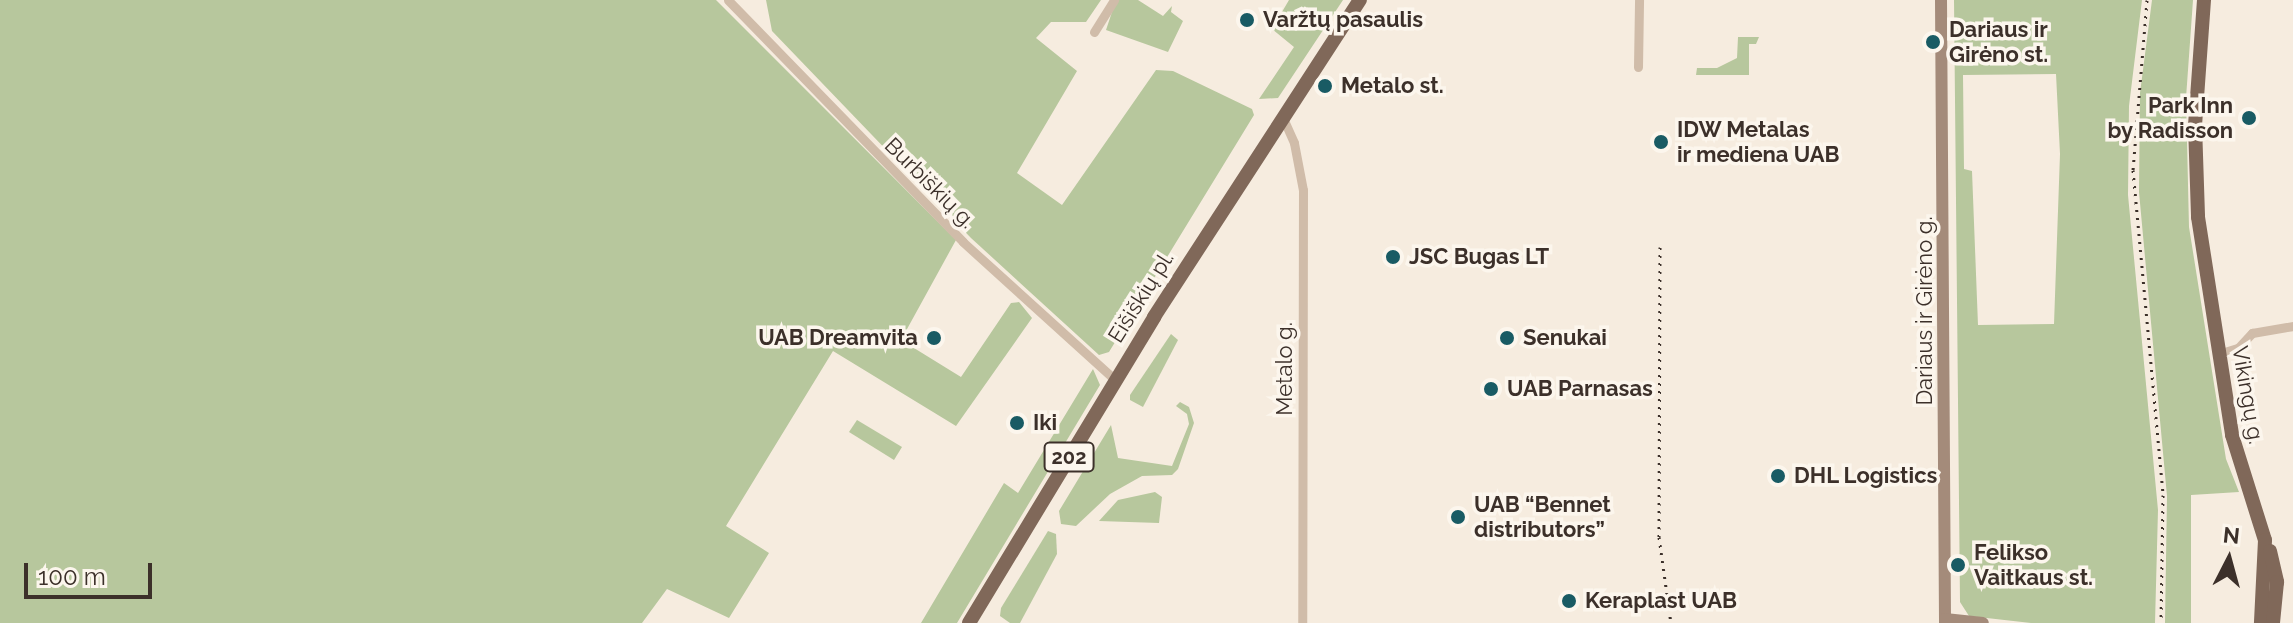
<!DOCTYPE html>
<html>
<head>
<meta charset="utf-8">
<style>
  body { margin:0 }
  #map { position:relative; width:2293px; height:623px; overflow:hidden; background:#f6ecdf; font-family:Raleway,sans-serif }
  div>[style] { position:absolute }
  .green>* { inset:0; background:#b7c79d }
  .street>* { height:9px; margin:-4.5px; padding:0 4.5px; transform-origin:4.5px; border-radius:4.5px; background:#d0bca9 }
  .secondary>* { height:12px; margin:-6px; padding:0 6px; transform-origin:6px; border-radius:6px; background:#a48b7a }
  .primary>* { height:14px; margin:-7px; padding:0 7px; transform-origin:7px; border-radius:7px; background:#806859 }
  .rail>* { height:3px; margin-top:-1.5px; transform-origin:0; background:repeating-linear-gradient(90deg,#3c302a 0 2px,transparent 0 8px) }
  .dots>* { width:22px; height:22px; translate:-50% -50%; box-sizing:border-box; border:4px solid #fcf6ed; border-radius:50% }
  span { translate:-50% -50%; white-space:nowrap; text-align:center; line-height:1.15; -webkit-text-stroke:7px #fcf6ed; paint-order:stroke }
  .shield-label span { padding:2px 6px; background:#fcf6ed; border:2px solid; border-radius:6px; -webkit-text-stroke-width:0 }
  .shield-label { font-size:20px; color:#3c302a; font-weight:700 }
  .poi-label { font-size:22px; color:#3c302a; font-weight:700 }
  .left { translate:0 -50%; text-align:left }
  .right { translate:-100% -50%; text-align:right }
  .street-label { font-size:22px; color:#3c302a }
  .north { position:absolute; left:2189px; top:519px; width:80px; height:80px; -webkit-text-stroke:6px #fcf6ed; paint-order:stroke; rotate:6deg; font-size:22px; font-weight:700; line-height:32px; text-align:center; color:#3c302a }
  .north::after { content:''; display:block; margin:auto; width:28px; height:36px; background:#3c302a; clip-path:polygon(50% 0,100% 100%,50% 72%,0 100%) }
  .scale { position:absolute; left:24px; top:563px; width:128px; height:36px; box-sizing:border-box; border:4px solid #3c302a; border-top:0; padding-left:10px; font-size:24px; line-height:28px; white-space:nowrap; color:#3c302a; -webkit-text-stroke:6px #fcf6ed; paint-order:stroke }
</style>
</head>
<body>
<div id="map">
  <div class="green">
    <i style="clip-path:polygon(0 0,716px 0,956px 240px,901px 340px,961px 377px,1011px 303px,1019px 302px,1032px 318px,956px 426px,833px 351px,726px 526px,769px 553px,729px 618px,667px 589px,642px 623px,0 623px)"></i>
    <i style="clip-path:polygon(766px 0,1101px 0,1086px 22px,1051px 22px,1036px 38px,1077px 71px,1017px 173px,1062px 205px,1156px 70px,1173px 71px,1252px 109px,1254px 115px,1109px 352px,1099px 355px,971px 238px,772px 31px)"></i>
    <i style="clip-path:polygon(1116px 0,1138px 0,1163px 16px,1172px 6px,1171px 12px,1183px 21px,1168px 52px,1106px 30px)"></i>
    <i style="clip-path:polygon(1289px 0,1343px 0,1278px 98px,1259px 99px,1294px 47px,1272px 29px)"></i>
    <i style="clip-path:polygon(evenodd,1954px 0,2142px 0,2129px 106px,2128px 195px,2158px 510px,2155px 623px,2031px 623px,1969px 616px,1960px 602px,1954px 0,2056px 74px,2060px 154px,2054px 324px,1978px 325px,1972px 171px,1964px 169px,1963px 75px,2056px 74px)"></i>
    <i style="clip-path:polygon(2152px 0,2193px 0,2186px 98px,2189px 227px,2226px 459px,2239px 492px,2191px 495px,2191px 623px,2165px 623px,2167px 496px,2139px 192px,2140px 93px)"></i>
    <i style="clip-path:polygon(1738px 37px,1759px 37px,1756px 44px,1749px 44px,1749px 75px,1696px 75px,1697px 68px,1717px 68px,1737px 58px)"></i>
    <i style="clip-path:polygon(1171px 334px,1178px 340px,1143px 407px,1130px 400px,1130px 395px)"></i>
    <i style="clip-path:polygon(1093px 369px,1100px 385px,957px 623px,921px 623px,1004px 483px,1018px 493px)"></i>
    <i style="clip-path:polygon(1180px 402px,1189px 407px,1194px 423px,1178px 469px,1172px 475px,1142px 476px,1110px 494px,1076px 526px,1061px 524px,1059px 511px,1111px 425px,1118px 458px,1172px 466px,1189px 424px,1187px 414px,1176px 406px)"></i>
    <i style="clip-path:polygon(857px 420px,902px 447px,894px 460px,849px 432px)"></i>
    <i style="clip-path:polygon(1155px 492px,1162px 497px,1159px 523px,1099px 521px,1118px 500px)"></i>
    <i style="clip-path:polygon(1048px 531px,1056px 534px,1057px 554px,1020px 623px,1010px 623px,1000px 616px,1001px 608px)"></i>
  </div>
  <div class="street">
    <i style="left:728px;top:0;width:337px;rotate:45.8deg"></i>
    <i style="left:963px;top:242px;width:205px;rotate:42.2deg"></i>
    <i style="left:1094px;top:32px;width:38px;rotate:-58deg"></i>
    <i style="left:1638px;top:67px;width:67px;rotate:-89.1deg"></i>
    <i style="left:1283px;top:118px;width:27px;rotate:66deg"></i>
    <i style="left:1294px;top:143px;width:48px;rotate:79.2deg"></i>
    <i style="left:1303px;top:190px;width:433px;rotate:90.1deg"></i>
    <i style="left:2218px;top:354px;width:21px;rotate:-17deg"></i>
    <i style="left:2238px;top:348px;width:21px;rotate:-47deg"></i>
    <i style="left:2252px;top:333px;width:42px;rotate:-9.7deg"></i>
  </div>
  <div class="secondary">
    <i style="left:1941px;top:0;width:623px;rotate:89.63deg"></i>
    <i style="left:1945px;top:619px;width:38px;rotate:6deg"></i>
  </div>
  <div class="primary">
    <i style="left:2204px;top:0;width:125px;rotate:94.1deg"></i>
    <i style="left:2195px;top:125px;width:92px;rotate:88.1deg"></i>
    <i style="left:2198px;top:217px;width:221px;rotate:81.1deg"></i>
    <i style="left:2232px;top:435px;width:110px;rotate:72.6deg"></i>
    <i style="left:2265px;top:540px;width:83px;rotate:92.8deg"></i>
    <i style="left:2270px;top:551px;width:32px;rotate:77deg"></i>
    <i style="left:2277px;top:582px;width:41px;rotate:95.6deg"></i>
    <i style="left:969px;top:623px;width:358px;rotate:-58.8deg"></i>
    <i style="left:1154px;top:317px;width:378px;rotate:-57deg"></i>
  </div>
  <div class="rail">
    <i style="left:2147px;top:0;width:171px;rotate:94.7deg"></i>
    <i style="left:2133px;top:170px;width:326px;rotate:84.7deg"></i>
    <i style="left:2163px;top:495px;width:128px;rotate:90.9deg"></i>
    <i style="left:1660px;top:247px;width:290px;rotate:90.2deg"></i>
    <i style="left:1659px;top:537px;width:87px;rotate:82.1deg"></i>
  </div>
  <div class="dots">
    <i style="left:1247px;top:20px;background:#195b64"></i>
    <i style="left:1933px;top:42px;background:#195b64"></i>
    <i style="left:1325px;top:86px;background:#195b64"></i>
    <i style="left:2249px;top:118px;background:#195b64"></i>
    <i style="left:1661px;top:142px;background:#195b64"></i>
    <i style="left:1393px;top:257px;background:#195b64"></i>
    <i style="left:934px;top:338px;background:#195b64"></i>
    <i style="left:1507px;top:338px;background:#195b64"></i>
    <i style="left:1491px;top:389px;background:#195b64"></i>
    <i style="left:1017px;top:423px;background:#195b64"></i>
    <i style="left:1778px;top:476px;background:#195b64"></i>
    <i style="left:1458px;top:517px;background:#195b64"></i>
    <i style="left:1958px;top:565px;background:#195b64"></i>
    <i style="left:1569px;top:601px;background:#195b64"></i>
  </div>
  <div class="shield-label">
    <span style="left:1069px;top:457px">202</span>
  </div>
  <div class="poi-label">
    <span class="left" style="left:1263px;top:20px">Varžtų pasaulis</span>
    <span class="left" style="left:1949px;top:42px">Dariaus ir<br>Girėno st.</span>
    <span class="left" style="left:1341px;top:86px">Metalo st.</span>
    <span class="right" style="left:2233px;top:118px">Park Inn<br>by Radisson</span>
    <span class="left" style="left:1677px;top:142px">IDW Metalas<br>ir mediena UAB</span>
    <span class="left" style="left:1409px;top:257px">JSC Bugas LT</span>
    <span class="right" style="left:918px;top:338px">UAB Dreamvita</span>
    <span class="left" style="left:1523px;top:338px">Senukai</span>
    <span class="left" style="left:1507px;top:389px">UAB Parnasas</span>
    <span class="left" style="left:1033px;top:423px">Iki</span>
    <span class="left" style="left:1794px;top:476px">DHL Logistics</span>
    <span class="left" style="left:1474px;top:517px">UAB “Bennet<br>distributors”</span>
    <span class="left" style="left:1974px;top:565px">Felikso<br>Vaitkaus st.</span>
    <span class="left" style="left:1585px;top:601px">Keraplast UAB</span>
  </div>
  <div class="street-label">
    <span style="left:930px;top:183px;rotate:45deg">Burbiškių g.</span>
    <span style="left:1141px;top:297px;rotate:-58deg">Eišiškių pl.</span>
    <span style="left:1925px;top:311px;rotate:-90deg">Dariaus ir Girėno g.</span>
    <span style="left:1285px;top:369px;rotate:-90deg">Metalo g.</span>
    <span style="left:2248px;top:395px;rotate:80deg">Vikingų g.</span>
  </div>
  <div class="north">N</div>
  <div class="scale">100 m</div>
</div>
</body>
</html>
